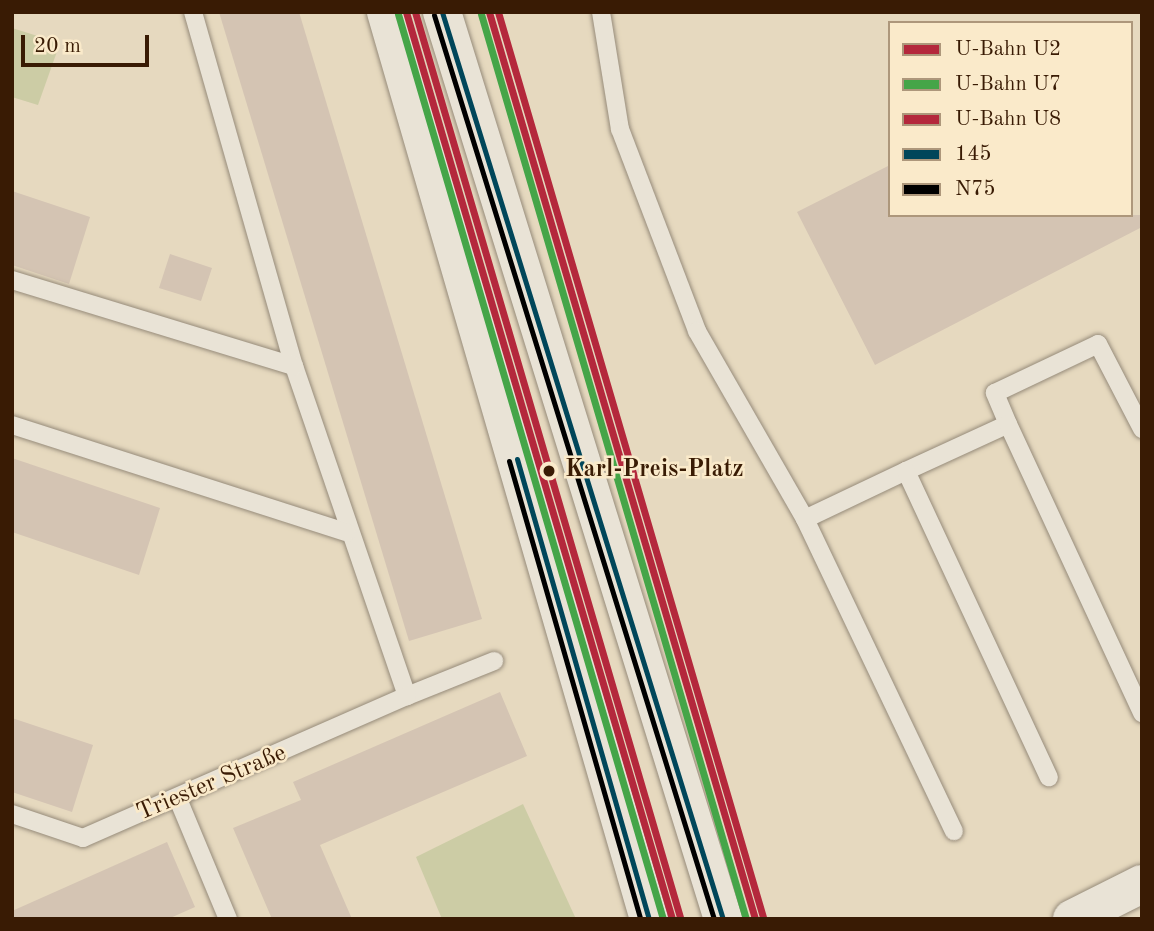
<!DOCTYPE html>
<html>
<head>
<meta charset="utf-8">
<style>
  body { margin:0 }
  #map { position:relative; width:1154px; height:931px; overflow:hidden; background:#e6d9bf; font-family:"Old Standard TT",serif }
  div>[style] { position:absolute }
  .green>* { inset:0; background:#cccca5 }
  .building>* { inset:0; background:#d4c4b3 }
  .roads { filter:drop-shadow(0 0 2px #968b7a) drop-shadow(0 0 2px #968b7a) }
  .service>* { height:18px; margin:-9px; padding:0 9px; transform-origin:9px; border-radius:9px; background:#e9e3d6 }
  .secondary>* { height:38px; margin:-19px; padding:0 19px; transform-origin:19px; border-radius:19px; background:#e9e3d6 }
  .bus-1>* { height:5px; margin:-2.5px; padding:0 2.5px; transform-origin:2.5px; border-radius:2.5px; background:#00465a }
  .bus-2>* { height:5px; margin:-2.5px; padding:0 2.5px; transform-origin:2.5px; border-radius:2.5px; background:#000 }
  .metro-1>* { height:7px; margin:-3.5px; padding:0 3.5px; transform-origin:3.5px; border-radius:3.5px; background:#b4283c }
  .metro-2>* { height:7px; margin:-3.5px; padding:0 3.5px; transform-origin:3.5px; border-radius:3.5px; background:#45a548 }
  .metro-3>* { height:7px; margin:-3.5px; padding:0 3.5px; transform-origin:3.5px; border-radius:3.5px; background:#b4283c }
  .dots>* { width:19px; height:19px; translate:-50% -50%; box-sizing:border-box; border:4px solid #faeaca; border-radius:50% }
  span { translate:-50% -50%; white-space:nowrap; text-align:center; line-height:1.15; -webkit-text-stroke:5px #faeaca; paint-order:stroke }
  .stop-label { font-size:24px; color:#391b04; font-weight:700 }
  .left { translate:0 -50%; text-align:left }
  .street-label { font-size:24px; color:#391b04 }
  .frame { position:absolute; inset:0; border:14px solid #391b04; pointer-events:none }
  .legend { position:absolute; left:888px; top:21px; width:245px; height:196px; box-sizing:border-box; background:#faeaca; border:2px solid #ad977b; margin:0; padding:9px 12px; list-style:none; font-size:21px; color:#391b04 }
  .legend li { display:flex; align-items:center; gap:14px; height:35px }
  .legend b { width:35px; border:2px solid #ad977b }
  .scale { position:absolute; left:21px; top:35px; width:128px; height:32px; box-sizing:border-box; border:4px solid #391b04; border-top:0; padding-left:9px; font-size:21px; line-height:24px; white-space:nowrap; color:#391b04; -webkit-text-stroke:5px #faeaca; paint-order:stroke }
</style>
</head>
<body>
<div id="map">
  <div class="green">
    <i style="clip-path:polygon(12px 28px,60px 43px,38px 105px,12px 97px)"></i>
    <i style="clip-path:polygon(523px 804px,576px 919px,442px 919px,416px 857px)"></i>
  </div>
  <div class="building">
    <i style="clip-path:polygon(219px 12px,299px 12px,482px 619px,409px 641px)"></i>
    <i style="clip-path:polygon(890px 165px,890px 215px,1142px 215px,1142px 227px,875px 365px,797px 212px)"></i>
    <i style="clip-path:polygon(12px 191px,90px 217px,69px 284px,12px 265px)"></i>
    <i style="clip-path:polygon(170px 254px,212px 268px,201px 301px,159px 288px)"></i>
    <i style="clip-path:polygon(12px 458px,160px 508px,139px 575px,12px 532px)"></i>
    <i style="clip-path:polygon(500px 692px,527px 756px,320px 845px,352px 919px,272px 919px,233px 828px,301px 800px,293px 782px)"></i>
    <i style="clip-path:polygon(12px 718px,93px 745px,72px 812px,12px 792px)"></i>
    <i style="clip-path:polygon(167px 842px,195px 907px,168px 919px,12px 919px,12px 911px)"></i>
  </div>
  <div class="roads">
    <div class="service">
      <i style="left:193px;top:12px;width:368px;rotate:74.1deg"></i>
      <i style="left:294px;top:366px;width:349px;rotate:71.1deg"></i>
      <i style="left:407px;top:696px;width:94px;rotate:-21.9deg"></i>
      <i style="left:601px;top:12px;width:119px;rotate:80.8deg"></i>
      <i style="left:620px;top:129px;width:216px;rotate:69.1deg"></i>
      <i style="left:697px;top:331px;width:217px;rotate:60.1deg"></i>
      <i style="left:805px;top:519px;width:346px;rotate:64.5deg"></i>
      <i style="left:12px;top:280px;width:295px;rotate:17deg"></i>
      <i style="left:1008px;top:424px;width:34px;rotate:-113deg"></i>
      <i style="left:995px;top:393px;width:114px;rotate:-25.4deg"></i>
      <i style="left:1098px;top:344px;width:96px;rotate:62.6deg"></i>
      <i style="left:12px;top:425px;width:351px;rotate:17.8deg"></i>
      <i style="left:906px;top:471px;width:112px;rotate:-24.7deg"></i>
      <i style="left:1008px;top:424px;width:319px;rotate:65.1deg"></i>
      <i style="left:805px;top:519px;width:112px;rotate:-25.4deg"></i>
      <i style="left:906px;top:471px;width:338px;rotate:65deg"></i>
      <i style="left:178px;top:799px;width:130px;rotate:67.4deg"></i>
      <i style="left:12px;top:814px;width:75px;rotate:18.7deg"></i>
      <i style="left:83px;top:838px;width:354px;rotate:-23.7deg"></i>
    </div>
    <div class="secondary">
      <i style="left:386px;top:12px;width:944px;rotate:73.83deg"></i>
      <i style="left:442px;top:12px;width:950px;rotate:72.79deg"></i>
      <i style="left:1072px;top:919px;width:78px;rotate:-26.6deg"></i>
    </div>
  </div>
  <div class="bus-1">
    <i style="left:442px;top:12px;width:950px;rotate:72.79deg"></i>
    <i style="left:517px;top:459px;width:479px;rotate:74deg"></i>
  </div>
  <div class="bus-2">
    <i style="left:434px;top:15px;width:946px;rotate:72.79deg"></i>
    <i style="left:509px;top:461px;width:476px;rotate:74deg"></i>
  </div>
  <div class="metro-1">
    <i style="left:406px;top:12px;width:945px;rotate:73.65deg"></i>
    <i style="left:489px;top:12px;width:945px;rotate:73.65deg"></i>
  </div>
  <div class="metro-2">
    <i style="left:398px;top:14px;width:943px;rotate:73.68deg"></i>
    <i style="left:481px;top:14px;width:943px;rotate:73.68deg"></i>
  </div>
  <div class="metro-3">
    <i style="left:415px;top:12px;width:943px;rotate:73.68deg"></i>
    <i style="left:498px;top:12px;width:943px;rotate:73.68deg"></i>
  </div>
  <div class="dots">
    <i style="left:549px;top:471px;background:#391b04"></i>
  </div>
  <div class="stop-label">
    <span class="left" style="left:565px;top:471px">Karl-Preis-Platz</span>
  </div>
  <div class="street-label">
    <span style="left:212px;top:784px;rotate:-23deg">Triester Straße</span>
  </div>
  <div class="frame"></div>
  <ul class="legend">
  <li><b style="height:9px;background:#b4283c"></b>U-Bahn U2</li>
  <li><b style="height:9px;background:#45a548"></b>U-Bahn U7</li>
  <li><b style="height:9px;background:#b4283c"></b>U-Bahn U8</li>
  <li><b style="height:9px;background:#00465a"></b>145</li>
  <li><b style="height:9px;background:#000"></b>N75</li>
  </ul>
  <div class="scale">20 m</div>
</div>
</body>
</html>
